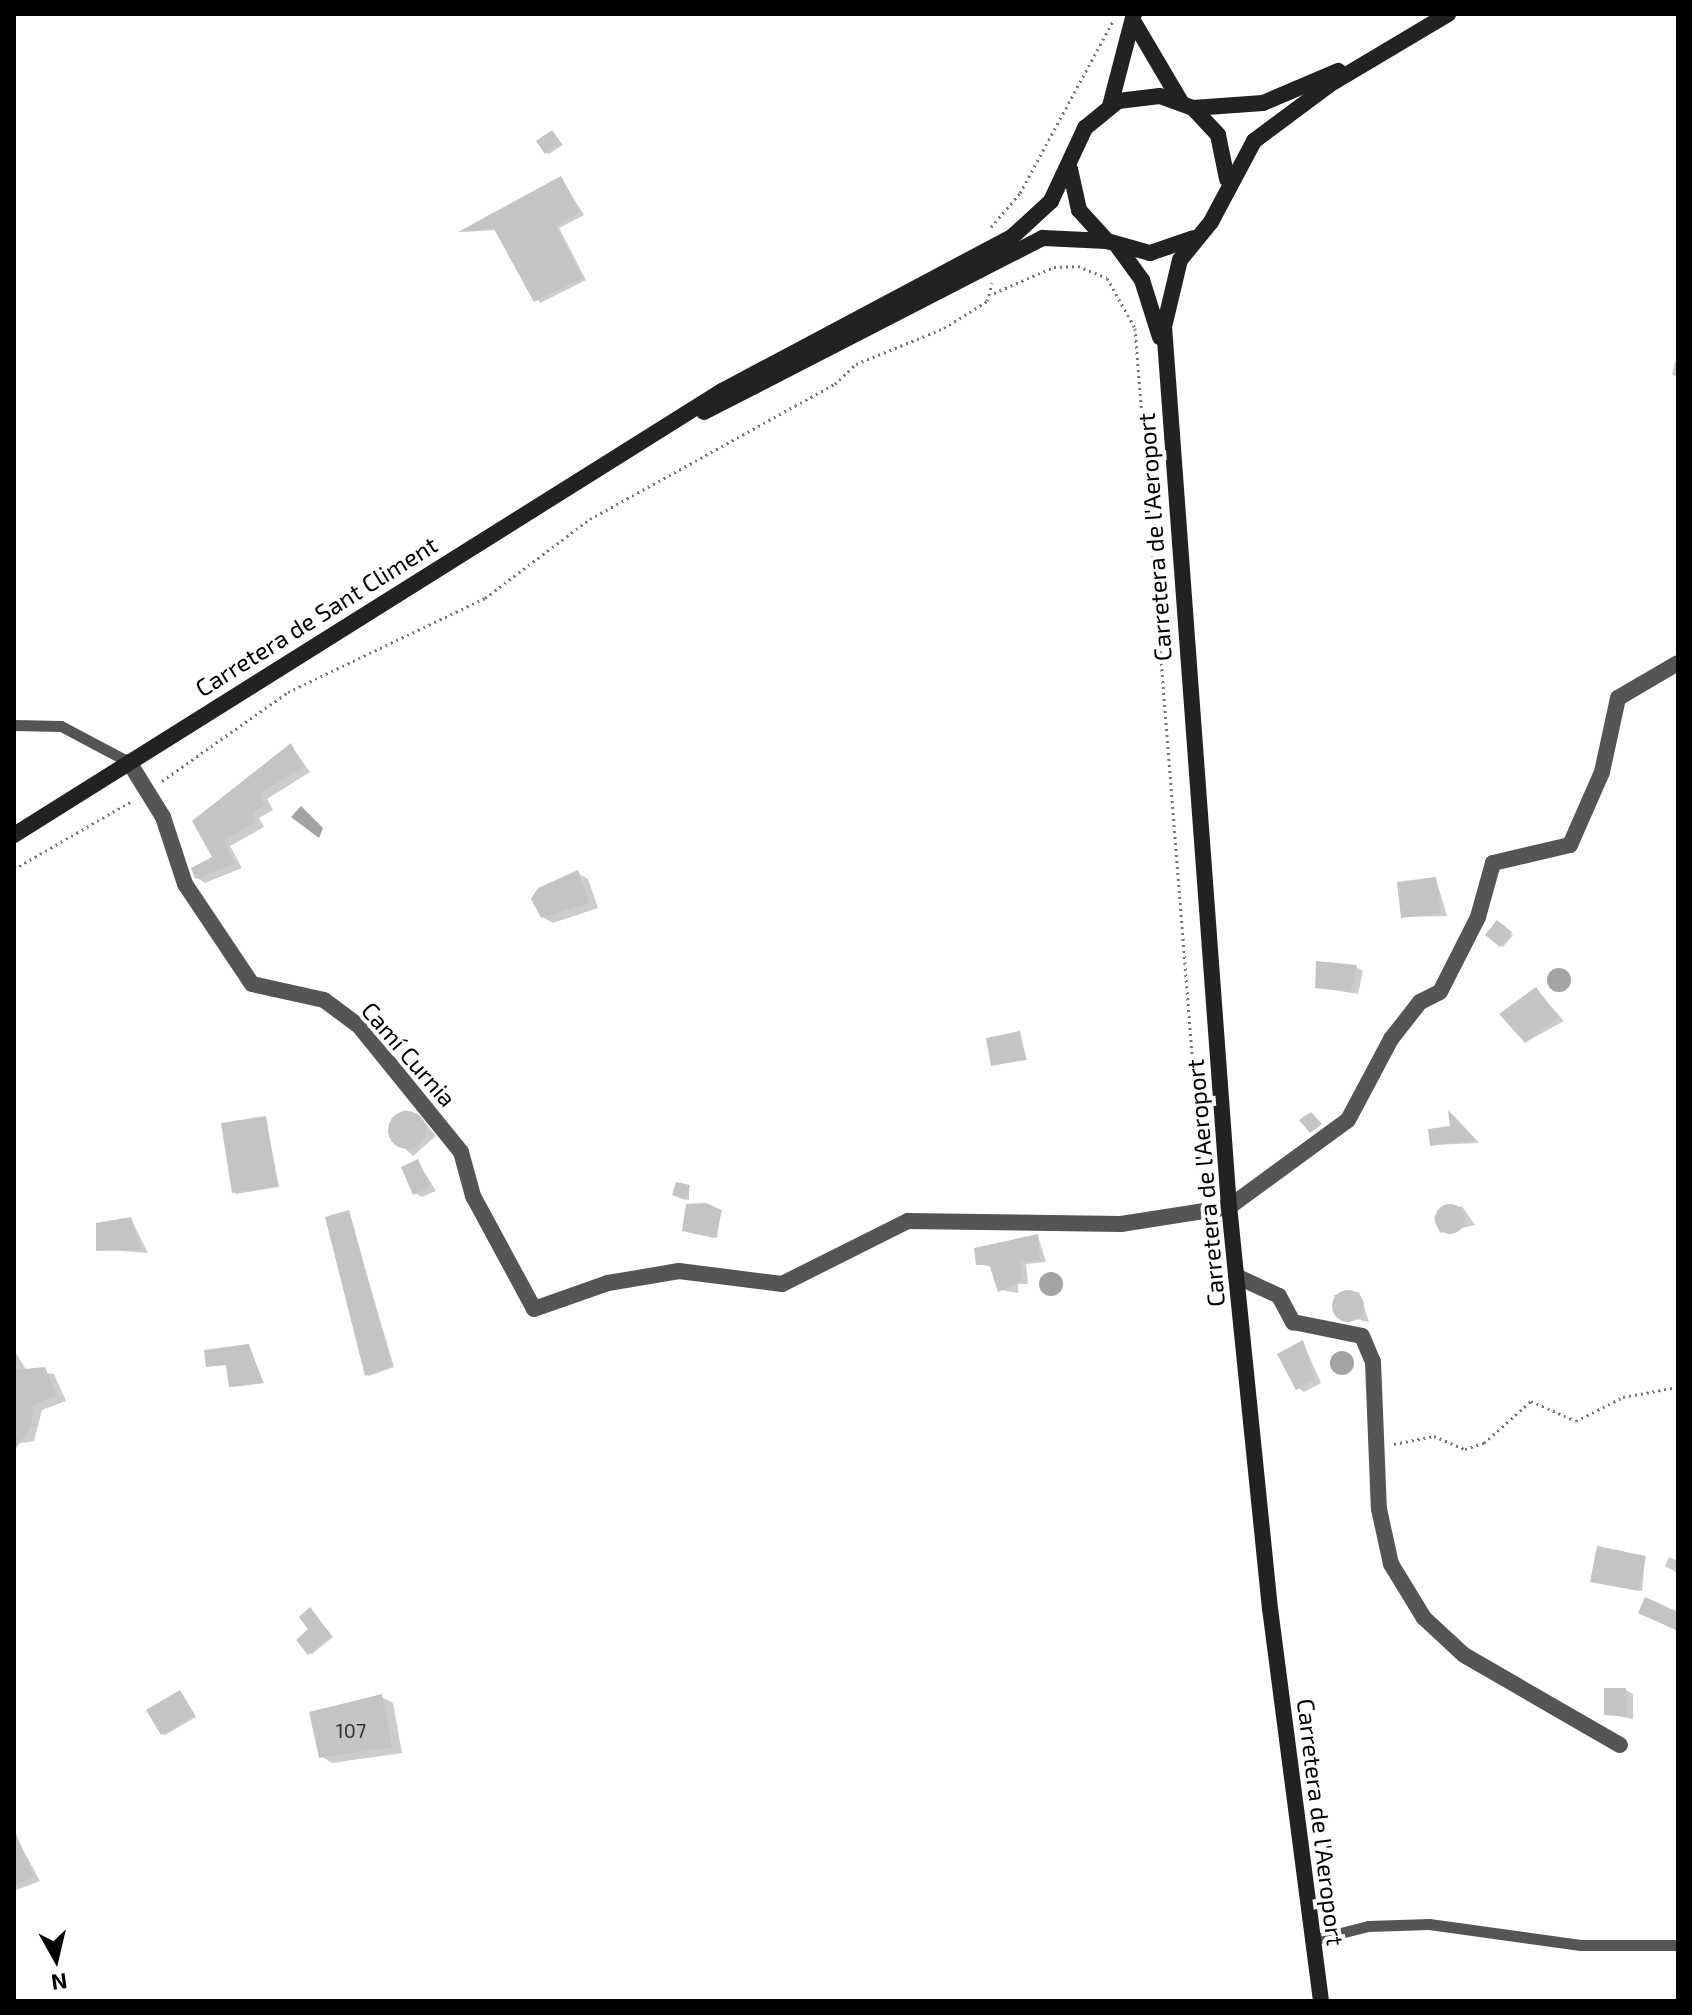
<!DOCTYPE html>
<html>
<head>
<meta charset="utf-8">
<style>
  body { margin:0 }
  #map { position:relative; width:1692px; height:2015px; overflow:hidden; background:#fff; font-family:"Exo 2",sans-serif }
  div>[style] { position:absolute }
  .water>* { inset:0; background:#a3a3a3 }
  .round { border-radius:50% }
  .shadow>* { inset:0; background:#0003 }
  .building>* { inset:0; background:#c4c4c4 }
  .path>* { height:3px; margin-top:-1.5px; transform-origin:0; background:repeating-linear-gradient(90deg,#777 0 2px,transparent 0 6px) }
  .lane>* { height:11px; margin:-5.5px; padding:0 5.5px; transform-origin:5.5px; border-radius:5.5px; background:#555 }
  .street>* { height:16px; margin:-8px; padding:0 8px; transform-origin:8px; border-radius:8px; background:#555 }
  .secondary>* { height:16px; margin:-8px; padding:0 8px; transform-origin:8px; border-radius:8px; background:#222 }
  span { translate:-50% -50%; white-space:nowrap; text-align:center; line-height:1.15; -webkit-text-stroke:8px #fff; paint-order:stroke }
  .number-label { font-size:20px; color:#313131 }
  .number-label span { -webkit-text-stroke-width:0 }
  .street-label { font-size:24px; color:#000 }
  .frame { position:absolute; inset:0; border:16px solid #000; pointer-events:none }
  .north { position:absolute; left:16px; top:1919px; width:80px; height:80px; -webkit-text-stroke:6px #fff; paint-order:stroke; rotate:172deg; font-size:22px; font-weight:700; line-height:32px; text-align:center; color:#000 }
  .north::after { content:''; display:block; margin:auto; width:28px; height:36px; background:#000; clip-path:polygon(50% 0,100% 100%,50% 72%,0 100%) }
</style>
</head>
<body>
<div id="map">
  <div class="water">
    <i style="clip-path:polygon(301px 806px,323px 828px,319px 838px,291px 817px)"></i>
    <i class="round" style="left:1547px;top:968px;width:24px;height:24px"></i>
    <i class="round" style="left:1039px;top:1272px;width:24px;height:24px"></i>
    <i class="round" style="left:1330px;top:1351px;width:24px;height:24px"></i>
  </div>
  <div class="shadow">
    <i style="clip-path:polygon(552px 132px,563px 145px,549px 154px,546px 152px)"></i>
    <i style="clip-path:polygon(561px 178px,584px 215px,559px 228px,586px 280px,540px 303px,497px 230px,462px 232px)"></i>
    <i style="clip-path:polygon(1675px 362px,1678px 363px,1678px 377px,1672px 375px)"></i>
    <i style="clip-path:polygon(291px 745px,310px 772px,267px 799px,273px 810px,259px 818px,264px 827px,230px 846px,242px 868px,205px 883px,197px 878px,215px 858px,195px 821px)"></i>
    <i style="clip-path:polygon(577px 873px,588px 879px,598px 908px,553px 923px,542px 917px)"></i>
    <i style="clip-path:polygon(1436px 879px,1447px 916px,1403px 917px)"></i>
    <i style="clip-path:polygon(1497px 923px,1513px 935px,1503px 947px,1501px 945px)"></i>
    <i style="clip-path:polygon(1356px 967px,1363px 971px,1358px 994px,1317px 987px)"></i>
    <i style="clip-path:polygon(1536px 989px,1564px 1021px,1526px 1042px,1502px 1015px)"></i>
    <i style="clip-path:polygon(1020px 1033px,1027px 1060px,993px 1064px)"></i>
    <i style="clip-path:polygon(403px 1110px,418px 1114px,436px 1136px,413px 1156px,390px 1135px)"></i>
    <i style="clip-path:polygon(1451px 1113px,1454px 1116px,1479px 1143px,1432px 1145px,1452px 1128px)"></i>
    <i style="clip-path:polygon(266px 1118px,279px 1187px,236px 1194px,234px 1192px)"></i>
    <i style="clip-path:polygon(418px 1162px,436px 1191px,422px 1197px,415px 1193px)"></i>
    <i style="clip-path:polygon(689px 1187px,689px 1200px,677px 1196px)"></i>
    <i style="clip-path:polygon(1462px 1206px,1475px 1225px,1440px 1233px,1434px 1217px)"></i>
    <i style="clip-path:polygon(348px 1212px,394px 1367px,369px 1376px,367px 1375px)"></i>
    <i style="clip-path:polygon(721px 1212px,717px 1238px,687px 1232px)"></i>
    <i style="clip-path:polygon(131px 1219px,148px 1253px,98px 1249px,98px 1224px)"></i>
    <i style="clip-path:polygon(1038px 1236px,1046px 1262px,1026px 1264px,1028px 1284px,1018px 1284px,1018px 1293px,1000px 1290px,991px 1267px,978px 1264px)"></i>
    <i style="clip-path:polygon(1359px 1292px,1369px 1322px,1337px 1315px,1334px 1295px)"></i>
    <i style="clip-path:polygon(1303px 1342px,1321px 1383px,1304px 1392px,1298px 1388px)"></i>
    <i style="clip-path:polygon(249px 1346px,264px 1383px,233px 1387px,228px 1365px,208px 1366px)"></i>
    <i style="clip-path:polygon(14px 1350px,27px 1371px,54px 1374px,66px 1401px,42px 1410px,34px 1441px,14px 1444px)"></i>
    <i style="clip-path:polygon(1669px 1557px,1678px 1561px,1678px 1573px,1665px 1566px)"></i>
    <i style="clip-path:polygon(1645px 1558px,1642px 1591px,1594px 1582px)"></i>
    <i style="clip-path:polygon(312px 1611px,333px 1637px,312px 1654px,310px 1653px)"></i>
    <i style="clip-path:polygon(1626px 1690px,1633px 1694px,1633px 1719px,1606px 1714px)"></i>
    <i style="clip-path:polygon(180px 1692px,196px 1717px,165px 1735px,162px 1734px)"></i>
    <i style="clip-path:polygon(382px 1697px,393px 1703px,402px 1753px,332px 1763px,321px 1756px)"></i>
    <i style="clip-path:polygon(20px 1844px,40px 1881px,14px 1891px,14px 1846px)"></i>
  </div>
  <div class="building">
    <i style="clip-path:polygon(552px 130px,561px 143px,545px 154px,536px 141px)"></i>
    <i style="clip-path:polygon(561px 176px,580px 212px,555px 225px,583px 278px,534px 302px,494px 229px,458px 232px)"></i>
    <i style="clip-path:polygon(291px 743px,303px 767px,259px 794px,265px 805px,252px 813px,256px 822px,223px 840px,235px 863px,195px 879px,191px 868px,212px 857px,192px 821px)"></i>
    <i style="clip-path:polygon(578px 870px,589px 903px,541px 918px,531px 899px,538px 888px)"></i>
    <i style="clip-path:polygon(1436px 877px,1441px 913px,1401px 918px,1397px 882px)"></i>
    <i style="clip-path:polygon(1497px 920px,1512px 932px,1500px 947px,1485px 935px)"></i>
    <i style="clip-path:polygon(1316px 961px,1357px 965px,1351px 992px,1315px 988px)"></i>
    <i style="clip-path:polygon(1536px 987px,1558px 1017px,1525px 1043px,1499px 1014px)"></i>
    <i style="clip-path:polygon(1020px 1031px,1025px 1060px,991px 1066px,986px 1038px)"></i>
    <i style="clip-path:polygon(1448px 1110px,1476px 1140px,1430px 1146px,1428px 1129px,1450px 1126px)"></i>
    <i class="round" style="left:388px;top:1111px;width:38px;height:38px"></i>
    <i style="clip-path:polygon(1311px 1112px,1322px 1124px,1310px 1133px,1299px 1120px)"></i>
    <i style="clip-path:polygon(266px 1116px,277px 1186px,232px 1193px,221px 1123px)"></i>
    <i style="clip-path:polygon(418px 1159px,430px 1187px,413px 1195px,401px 1167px)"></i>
    <i style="clip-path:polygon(676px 1182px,690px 1185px,686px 1200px,672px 1195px)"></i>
    <i style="clip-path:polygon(706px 1203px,722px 1210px,715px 1238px,682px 1231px,686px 1204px)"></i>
    <i class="round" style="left:1435px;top:1204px;width:30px;height:30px"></i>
    <i style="clip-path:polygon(349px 1210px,392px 1366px,365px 1376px,325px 1217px)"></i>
    <i style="clip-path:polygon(131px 1217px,142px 1250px,96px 1251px,96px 1223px)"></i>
    <i style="clip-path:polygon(1038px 1234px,1040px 1260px,1020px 1261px,1022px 1281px,998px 1292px,989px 1264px,976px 1265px,974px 1248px)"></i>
    <i class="round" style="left:1332px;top:1290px;width:32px;height:32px"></i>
    <i style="clip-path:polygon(1303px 1340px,1315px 1379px,1296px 1390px,1277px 1354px)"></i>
    <i style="clip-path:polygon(249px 1344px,263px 1383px,229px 1387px,226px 1365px,206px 1367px,204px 1350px)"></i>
    <i style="clip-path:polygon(45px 1367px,57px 1396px,33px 1405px,32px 1425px,14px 1451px,14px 1370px)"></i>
    <i style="clip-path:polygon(1597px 1546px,1646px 1556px,1639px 1591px,1590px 1582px)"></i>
    <i style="clip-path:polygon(1645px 1597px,1678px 1612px,1678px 1631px,1638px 1613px)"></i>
    <i style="clip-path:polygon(310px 1607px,331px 1635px,308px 1655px,296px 1640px,308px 1629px,299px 1617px)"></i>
    <i style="clip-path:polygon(1604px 1688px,1626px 1688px,1627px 1716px,1604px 1715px)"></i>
    <i style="clip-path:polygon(180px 1690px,195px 1715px,161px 1735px,146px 1710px)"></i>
    <i style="clip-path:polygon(382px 1694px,392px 1747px,319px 1758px,309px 1712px)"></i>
    <i style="clip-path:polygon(14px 1829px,34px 1877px,14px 1885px)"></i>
  </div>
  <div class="path">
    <i style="left:991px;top:227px;width:45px;rotate:-49.5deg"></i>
    <i style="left:1020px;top:193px;width:196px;rotate:-61.6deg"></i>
    <i style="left:994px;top:293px;width:65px;rotate:-23.4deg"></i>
    <i style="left:1054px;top:267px;width:24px;rotate:-2deg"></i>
    <i style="left:1078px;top:266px;width:31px;rotate:22deg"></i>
    <i style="left:1107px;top:278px;width:57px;rotate:60.8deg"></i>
    <i style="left:1135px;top:328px;width:869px;rotate:85.51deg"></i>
    <i style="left:162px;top:781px;width:154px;rotate:-35.2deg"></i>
    <i style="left:288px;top:692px;width:218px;rotate:-25.5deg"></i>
    <i style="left:485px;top:598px;width:131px;rotate:-37deg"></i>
    <i style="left:590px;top:519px;width:280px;rotate:-28.9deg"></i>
    <i style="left:835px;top:384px;width:29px;rotate:-44deg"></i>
    <i style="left:856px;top:364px;width:95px;rotate:-22.2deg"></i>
    <i style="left:944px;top:328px;width:51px;rotate:-32.1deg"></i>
    <i style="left:987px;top:301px;width:19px;rotate:-74deg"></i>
    <i style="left:14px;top:869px;width:136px;rotate:-30deg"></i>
    <i style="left:1394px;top:1444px;width:41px;rotate:-11.3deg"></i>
    <i style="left:1434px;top:1436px;width:34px;rotate:23deg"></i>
    <i style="left:1465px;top:1449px;width:20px;rotate:-18deg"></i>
    <i style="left:1484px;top:1443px;width:63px;rotate:-41.8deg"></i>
    <i style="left:1531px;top:1401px;width:49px;rotate:24deg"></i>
    <i style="left:1576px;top:1421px;width:53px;rotate:-27.1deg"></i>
    <i style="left:1623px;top:1397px;width:56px;rotate:-10.3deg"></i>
  </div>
  <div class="lane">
    <i style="left:14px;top:725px;width:47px;rotate:1.2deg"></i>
    <i style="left:61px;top:726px;width:77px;rotate:27.9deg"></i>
    <i style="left:1312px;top:1940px;width:58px;rotate:-14deg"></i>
    <i style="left:1368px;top:1926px;width:61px;rotate:-1.9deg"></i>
    <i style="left:1429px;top:1924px;width:153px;rotate:7.9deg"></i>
    <i style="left:1581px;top:1945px;width:97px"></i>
  </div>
  <div class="street">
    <i style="left:129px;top:762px;width:65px;rotate:58.3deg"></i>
    <i style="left:163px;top:817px;width:71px;rotate:71.8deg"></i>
    <i style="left:185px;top:884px;width:120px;rotate:56.2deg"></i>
    <i style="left:252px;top:984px;width:74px;rotate:12.5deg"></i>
    <i style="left:324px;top:1000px;width:44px;rotate:36.6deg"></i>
    <i style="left:359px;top:1026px;width:162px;rotate:51deg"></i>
    <i style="left:461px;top:1152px;width:46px;rotate:74.7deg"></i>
    <i style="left:473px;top:1196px;width:128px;rotate:61.6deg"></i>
    <i style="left:534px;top:1309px;width:78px;rotate:-19.4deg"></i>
    <i style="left:608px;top:1283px;width:72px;rotate:-9.6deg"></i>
    <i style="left:679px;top:1271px;width:104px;rotate:7.2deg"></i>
    <i style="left:782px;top:1284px;width:141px;rotate:-26.6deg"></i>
    <i style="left:908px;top:1221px;width:213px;rotate:0.8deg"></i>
    <i style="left:1121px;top:1224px;width:109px;rotate:-8.9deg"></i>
    <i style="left:1229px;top:1207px;width:147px;rotate:-36.2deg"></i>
    <i style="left:1348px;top:1120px;width:92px;rotate:-62deg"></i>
    <i style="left:1391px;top:1039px;width:47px;rotate:-51.9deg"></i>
    <i style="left:1420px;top:1002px;width:22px;rotate:-27deg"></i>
    <i style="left:1440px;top:992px;width:84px;rotate:-63.1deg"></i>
    <i style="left:1478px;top:917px;width:56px;rotate:-74.5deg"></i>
    <i style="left:1493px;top:863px;width:79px;rotate:-13.2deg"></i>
    <i style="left:1570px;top:845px;width:80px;rotate:-66.3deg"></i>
    <i style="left:1602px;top:772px;width:76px;rotate:-77.8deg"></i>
    <i style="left:1618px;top:698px;width:69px;rotate:-30.3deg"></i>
    <i style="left:1236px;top:1276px;width:47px;rotate:24.9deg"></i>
    <i style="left:1279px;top:1296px;width:30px;rotate:62deg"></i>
    <i style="left:1293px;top:1322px;width:70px;rotate:11.5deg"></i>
    <i style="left:1362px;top:1336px;width:28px;rotate:67deg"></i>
    <i style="left:1373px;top:1362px;width:147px;rotate:87.7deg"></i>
    <i style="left:1379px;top:1509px;width:56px;rotate:77.7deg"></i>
    <i style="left:1391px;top:1564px;width:63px;rotate:58.6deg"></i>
    <i style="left:1424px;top:1618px;width:54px;rotate:42.8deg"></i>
    <i style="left:1464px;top:1655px;width:180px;rotate:30deg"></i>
  </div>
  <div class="secondary">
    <i style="left:1135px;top:24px;width:91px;rotate:59.5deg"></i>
    <i style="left:1110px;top:106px;width:95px;rotate:-75.4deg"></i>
    <i style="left:1193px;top:108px;width:70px;rotate:-4.1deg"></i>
    <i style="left:1263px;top:103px;width:82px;rotate:-23.1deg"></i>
    <i style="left:1070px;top:169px;width:42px;rotate:77.6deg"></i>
    <i style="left:1079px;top:210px;width:42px;rotate:47.9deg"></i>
    <i style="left:1107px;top:241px;width:45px;rotate:15.6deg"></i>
    <i style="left:1150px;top:253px;width:46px;rotate:-18.8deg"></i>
    <i style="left:1118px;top:247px;width:41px;rotate:54deg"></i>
    <i style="left:1142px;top:280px;width:60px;rotate:72.5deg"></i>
    <i style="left:704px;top:412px;width:381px;rotate:-27.2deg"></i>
    <i style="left:1043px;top:238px;width:64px;rotate:2.7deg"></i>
    <i style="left:14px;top:835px;width:836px;rotate:-32.09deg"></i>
    <i style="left:722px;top:391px;width:328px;rotate:-28deg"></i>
    <i style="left:1012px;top:237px;width:53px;rotate:-42.7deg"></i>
    <i style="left:1051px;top:201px;width:81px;rotate:-65deg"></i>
    <i style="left:1085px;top:128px;width:43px;rotate:-39.3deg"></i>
    <i style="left:1118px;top:101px;width:42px;rotate:-6.8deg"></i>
    <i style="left:1160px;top:96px;width:35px;rotate:20deg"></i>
    <i style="left:1193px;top:108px;width:37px;rotate:47deg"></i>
    <i style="left:1218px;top:135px;width:45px;rotate:78.4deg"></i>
    <i style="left:1321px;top:2001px;width:395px;rotate:-97.4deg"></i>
    <i style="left:1270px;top:1609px;width:404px;rotate:-95.8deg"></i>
    <i style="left:1229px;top:1207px;width:882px;rotate:-94.22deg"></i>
    <i style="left:1164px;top:327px;width:69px;rotate:-76.6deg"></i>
    <i style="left:1180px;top:260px;width:49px;rotate:-50.8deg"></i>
    <i style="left:1211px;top:222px;width:92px;rotate:-62deg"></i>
    <i style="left:1254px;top:141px;width:94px;rotate:-36.7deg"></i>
    <i style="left:1329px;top:85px;width:139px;rotate:-30.8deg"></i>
  </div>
  <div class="number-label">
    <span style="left:351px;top:1730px">107</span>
  </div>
  <div class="street-label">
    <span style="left:1154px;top:537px;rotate:-94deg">Carretera de l'Aeroport</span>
    <span style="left:316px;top:616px;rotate:-32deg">Carretera de Sant Climent</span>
    <span style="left:409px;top:1054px;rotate:49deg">Camí Curnia</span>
    <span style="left:1205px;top:1183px;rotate:-95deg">Carretera de l'Aeroport</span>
    <span style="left:1321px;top:1822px;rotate:83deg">Carretera de l'Aeroport</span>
  </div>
  <div class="frame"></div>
  <div class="north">N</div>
</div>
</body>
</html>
